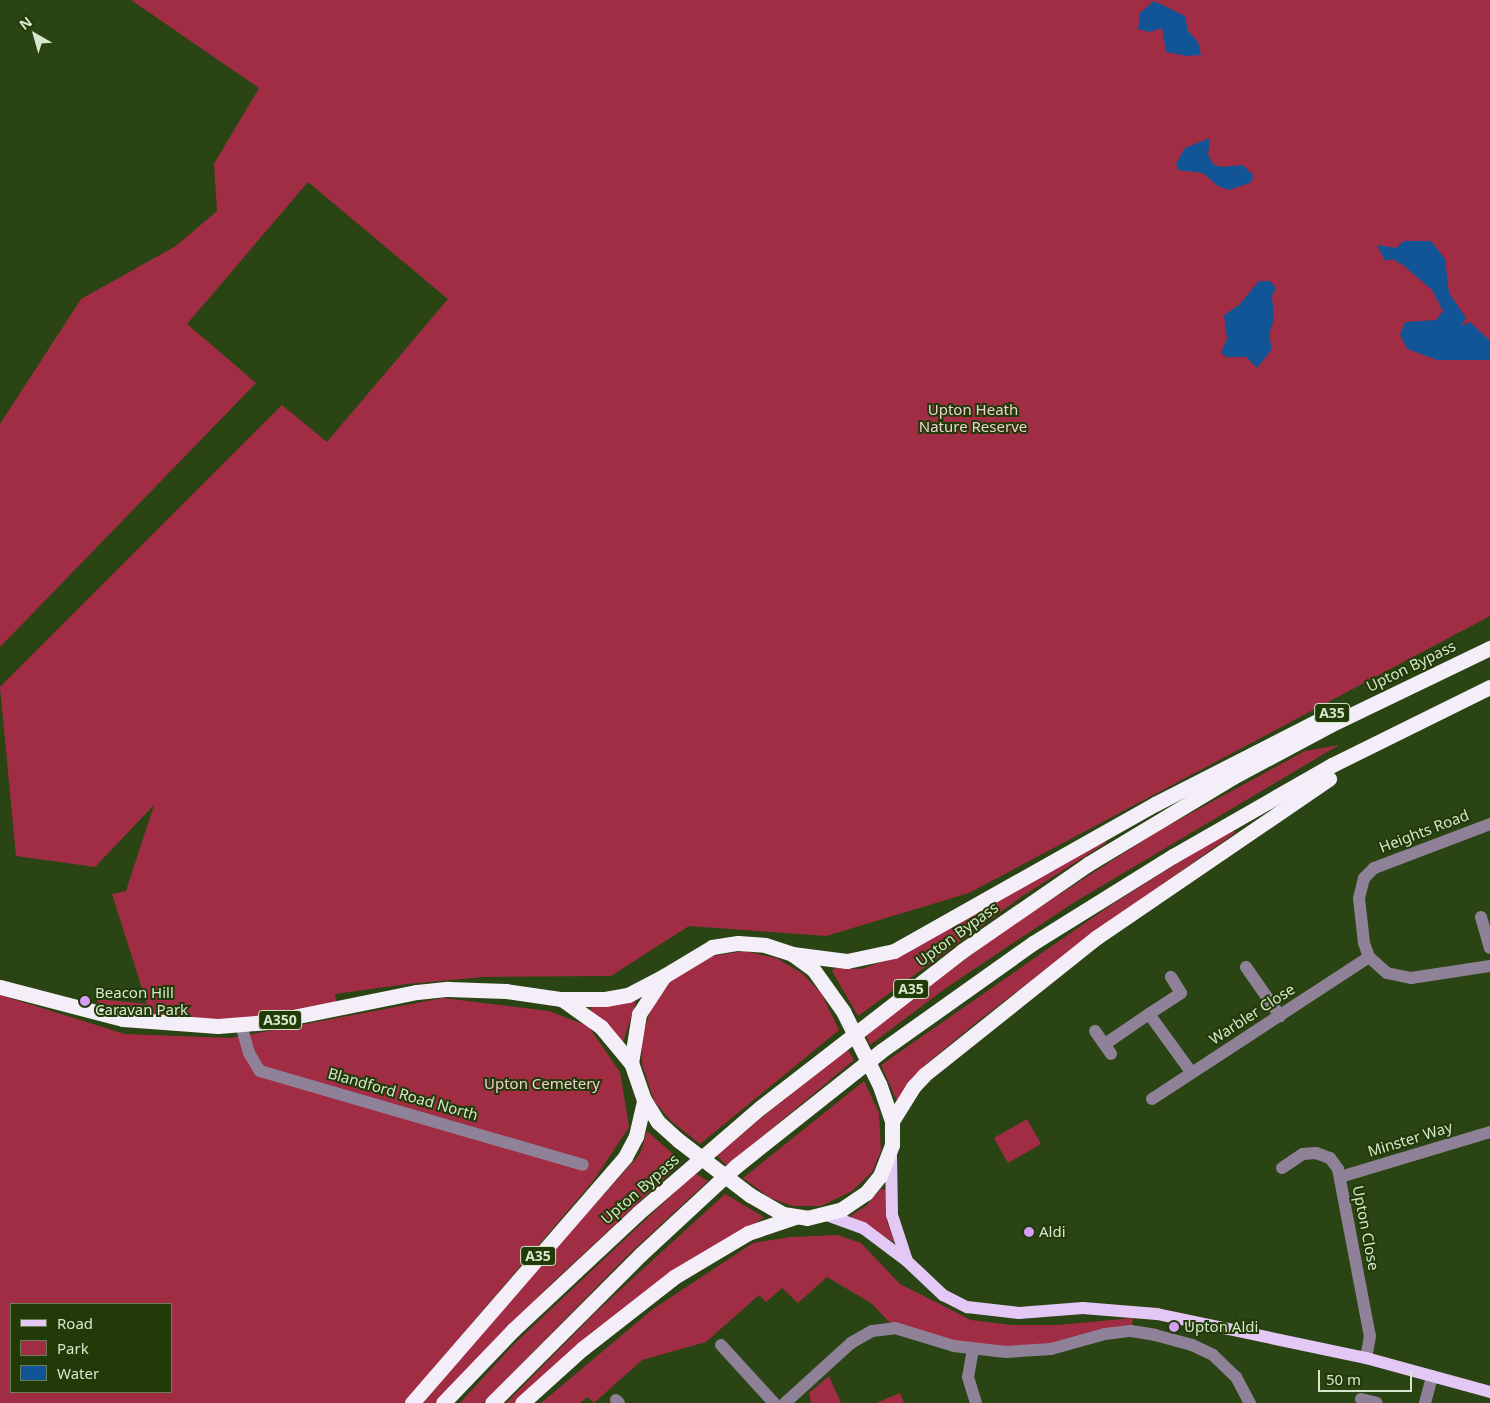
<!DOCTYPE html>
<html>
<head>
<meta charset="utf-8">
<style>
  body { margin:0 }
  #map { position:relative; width:1490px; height:1403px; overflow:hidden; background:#2b4414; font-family:"Noto Sans",sans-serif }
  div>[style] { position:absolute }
  .green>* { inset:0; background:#a12d45 }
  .water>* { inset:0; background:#115596 }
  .minor>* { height:12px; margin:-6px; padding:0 6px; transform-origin:6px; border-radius:6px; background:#8f8298 }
  .major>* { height:12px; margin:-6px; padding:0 6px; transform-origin:6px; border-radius:6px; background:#e3c7f4 }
  .highway>* { height:15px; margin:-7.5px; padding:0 7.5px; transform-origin:7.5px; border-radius:7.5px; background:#f4eef9 }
  .highway-bridge>* { height:15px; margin:-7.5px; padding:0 7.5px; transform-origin:7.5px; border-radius:7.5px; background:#f4eef9 }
  .dots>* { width:14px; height:14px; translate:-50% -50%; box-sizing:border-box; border:2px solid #213a08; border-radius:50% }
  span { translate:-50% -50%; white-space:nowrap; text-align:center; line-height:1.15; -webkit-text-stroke:4px #213a08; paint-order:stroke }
  .shield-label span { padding:1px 4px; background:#213a08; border:1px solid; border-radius:4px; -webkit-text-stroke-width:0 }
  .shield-label { font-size:14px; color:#d7e7cc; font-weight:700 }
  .park-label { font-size:15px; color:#f0cfd1 }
  .street-label { font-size:15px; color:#d7e7cc }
  .poi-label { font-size:15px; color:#d7e7cc }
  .left { translate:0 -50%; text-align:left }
  .legend { position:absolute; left:10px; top:1303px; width:162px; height:90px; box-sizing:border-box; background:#213a08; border:1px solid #6a7f56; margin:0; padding:6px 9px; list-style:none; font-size:15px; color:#d7e7cc }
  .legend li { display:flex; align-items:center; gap:10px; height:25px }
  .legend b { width:25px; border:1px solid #6a7f56 }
  .north { position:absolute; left:10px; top:10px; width:50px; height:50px; -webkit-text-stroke:4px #213a08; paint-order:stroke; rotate:322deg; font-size:14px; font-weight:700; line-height:20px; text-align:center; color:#d7e7cc }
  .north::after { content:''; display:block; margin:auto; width:18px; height:22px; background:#d7e7cc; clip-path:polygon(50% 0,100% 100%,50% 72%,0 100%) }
  .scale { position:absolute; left:1318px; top:1370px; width:94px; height:22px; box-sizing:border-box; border:2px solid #d7e7cc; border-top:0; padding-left:6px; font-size:15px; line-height:18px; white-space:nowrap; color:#d7e7cc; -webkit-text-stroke:4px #213a08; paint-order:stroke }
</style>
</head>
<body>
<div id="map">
  <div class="green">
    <i style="clip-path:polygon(131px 0,1490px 0,1490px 616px,969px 893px,826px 936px,689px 926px,611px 976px,484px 977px,407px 984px,335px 994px,337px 1004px,244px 1020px,126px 1015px,97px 1002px,99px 999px,147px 1004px,112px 894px,126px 891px,154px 805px,95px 867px,16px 856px,0 687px,282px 405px,327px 442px,448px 299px,308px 182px,187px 324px,256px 383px,0 647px,0 424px,81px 299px,176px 246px,217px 211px,214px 164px,259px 88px)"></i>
    <i style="clip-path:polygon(1339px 745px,1073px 903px,946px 988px,870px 1045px,865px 1033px,1009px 927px,1091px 874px,1160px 830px,1305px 751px)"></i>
    <i style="clip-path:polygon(1233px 828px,1235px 833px,1093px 933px,977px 1022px,925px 1065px,897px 1101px,881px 1065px,1108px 907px)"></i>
    <i style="clip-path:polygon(1105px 840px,1106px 843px,1021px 897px,858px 1016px,832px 971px,835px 968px,861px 969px,893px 958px)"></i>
    <i style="clip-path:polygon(744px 951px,776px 958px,802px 973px,821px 993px,839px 1030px,700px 1144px,671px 1121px,654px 1101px,642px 1064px,642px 1037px,652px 1006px,674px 977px,707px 957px)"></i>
    <i style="clip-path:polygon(evenodd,0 995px,125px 1034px,231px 1038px,443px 998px,549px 1011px,588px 1026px,620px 1072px,629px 1127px,594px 1180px,404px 1403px,0 1403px,0 995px,11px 1304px,171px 1304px,171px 1392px,11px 1392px,11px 1304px)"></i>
    <i style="clip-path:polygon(634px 999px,636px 1002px,623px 1042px,591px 1011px,592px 1006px)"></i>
    <i style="clip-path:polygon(847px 1048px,854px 1060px,727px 1166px,716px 1155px)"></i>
    <i style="clip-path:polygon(864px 1081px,879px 1113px,881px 1151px,872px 1172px,852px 1191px,821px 1206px,793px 1206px,770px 1198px,743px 1178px)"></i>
    <i style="clip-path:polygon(1027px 1119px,1041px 1144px,1008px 1163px,994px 1138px)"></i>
    <i style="clip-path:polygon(647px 1131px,682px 1162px,550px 1285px,435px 1403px,423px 1403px,505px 1304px,640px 1154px)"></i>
    <i style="clip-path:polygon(695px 1173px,708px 1181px,627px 1256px,483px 1403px,460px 1403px,512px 1346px)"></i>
    <i style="clip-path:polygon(881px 1189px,886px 1190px,887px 1221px,895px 1243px,850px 1216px,866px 1206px)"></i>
    <i style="clip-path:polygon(725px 1194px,764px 1217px,516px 1403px,506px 1403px,596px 1312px)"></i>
    <i style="clip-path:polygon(837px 1235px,861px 1243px,900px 1284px,971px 1320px,1011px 1325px,1058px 1325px,1133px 1318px,1131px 1331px,1006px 1352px,895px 1328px,871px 1303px,827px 1277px,798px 1303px,782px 1288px,766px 1302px,759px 1295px,706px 1342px,642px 1360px,594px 1403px,587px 1397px,580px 1403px,541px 1403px,653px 1309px,753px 1243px,791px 1237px)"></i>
    <i style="clip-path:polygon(829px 1376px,841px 1403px,811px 1403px,809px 1393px)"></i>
    <i style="clip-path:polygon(900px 1393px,904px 1403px,876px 1403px)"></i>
  </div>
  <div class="water">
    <i style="clip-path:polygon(1154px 1px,1185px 16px,1188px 31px,1198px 42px,1201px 55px,1187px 56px,1166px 52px,1162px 28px,1150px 32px,1138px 29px,1140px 13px)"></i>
    <i style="clip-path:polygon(1210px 138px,1208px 155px,1213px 164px,1221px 167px,1243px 165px,1253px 175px,1252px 182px,1229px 190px,1218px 186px,1203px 173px,1178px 170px,1176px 164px,1185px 148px)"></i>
    <i style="clip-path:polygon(1404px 241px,1431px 241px,1445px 259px,1449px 293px,1466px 318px,1461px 326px,1470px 322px,1490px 341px,1490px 360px,1437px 360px,1407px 349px,1400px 335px,1405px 322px,1436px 320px,1443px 311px,1432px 290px,1403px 265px,1392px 259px,1385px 261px,1377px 245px,1396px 248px)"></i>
    <i style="clip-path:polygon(1259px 281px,1270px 281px,1276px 288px,1272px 296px,1274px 319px,1269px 335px,1272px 349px,1257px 368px,1246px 357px,1227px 357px,1222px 354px,1222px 350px,1227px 339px,1224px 315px,1239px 305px)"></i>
  </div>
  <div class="minor">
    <i style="left:1490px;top:824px;width:124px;rotate:159.2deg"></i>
    <i style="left:1374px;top:868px;width:14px;rotate:135deg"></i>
    <i style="left:1364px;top:878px;width:21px;rotate:104deg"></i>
    <i style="left:1359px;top:898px;width:45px;rotate:83.7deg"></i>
    <i style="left:1364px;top:943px;width:15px;rotate:70deg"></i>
    <i style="left:1369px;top:957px;width:24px;rotate:42deg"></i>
    <i style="left:1387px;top:973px;width:25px;rotate:12deg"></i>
    <i style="left:1411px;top:978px;width:80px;rotate:-8.6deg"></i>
    <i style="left:1481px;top:917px;width:32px;rotate:74deg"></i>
    <i style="left:1246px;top:967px;width:60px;rotate:55.2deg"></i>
    <i style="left:1149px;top:1014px;width:38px;rotate:-33deg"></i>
    <i style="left:1181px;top:993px;width:19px;rotate:-122deg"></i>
    <i style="left:241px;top:1025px;width:29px;rotate:74deg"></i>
    <i style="left:249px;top:1053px;width:21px;rotate:59deg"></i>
    <i style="left:260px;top:1071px;width:336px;rotate:16.2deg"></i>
    <i style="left:1095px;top:1031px;width:28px;rotate:55deg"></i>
    <i style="left:1105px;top:1044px;width:53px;rotate:-34.3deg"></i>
    <i style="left:1149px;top:1014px;width:72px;rotate:54.1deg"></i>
    <i style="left:1152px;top:1099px;width:259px;rotate:-33.2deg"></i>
    <i style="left:1282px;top:1168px;width:25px;rotate:-34deg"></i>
    <i style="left:1303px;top:1154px;width:13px;rotate:-4deg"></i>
    <i style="left:1316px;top:1153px;width:15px;rotate:20deg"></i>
    <i style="left:1330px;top:1158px;width:14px;rotate:54deg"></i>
    <i style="left:1338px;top:1169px;width:170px;rotate:79.2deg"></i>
    <i style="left:1370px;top:1336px;width:22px;rotate:100deg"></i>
    <i style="left:1340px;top:1177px;width:157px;rotate:-16.7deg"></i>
    <i style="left:721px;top:1345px;width:79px;rotate:47.6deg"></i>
    <i style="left:973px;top:1349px;width:28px;rotate:100deg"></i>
    <i style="left:968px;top:1377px;width:27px;rotate:73deg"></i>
    <i style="left:1361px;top:1399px;width:16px;rotate:14deg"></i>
    <i style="left:616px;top:1400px;width:4px;rotate:45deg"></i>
    <i style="left:785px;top:1403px;width:89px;rotate:-42.3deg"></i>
    <i style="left:851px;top:1343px;width:24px;rotate:-30deg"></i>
    <i style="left:872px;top:1331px;width:23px;rotate:-7deg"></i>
    <i style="left:895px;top:1328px;width:62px;rotate:17deg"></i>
    <i style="left:954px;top:1346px;width:52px;rotate:6.6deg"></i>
    <i style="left:1006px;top:1352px;width:45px;rotate:-3.8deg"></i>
    <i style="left:1051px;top:1349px;width:56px;rotate:-15.5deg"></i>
    <i style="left:1105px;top:1334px;width:26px;rotate:-7deg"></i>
    <i style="left:1131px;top:1331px;width:24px;rotate:9deg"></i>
    <i style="left:1155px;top:1335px;width:38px;rotate:15deg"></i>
    <i style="left:1192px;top:1345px;width:23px;rotate:25deg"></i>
    <i style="left:1213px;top:1355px;width:32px;rotate:44deg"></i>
    <i style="left:1236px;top:1377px;width:30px;rotate:62deg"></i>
    <i style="left:1425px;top:1403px;width:28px;rotate:-75deg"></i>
  </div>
  <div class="major">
    <i style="left:891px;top:1156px;width:59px;rotate:89deg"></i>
    <i style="left:892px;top:1215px;width:48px;rotate:71.9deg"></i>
    <i style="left:827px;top:1215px;width:38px;rotate:20deg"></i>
    <i style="left:863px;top:1228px;width:55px;rotate:36.9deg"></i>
    <i style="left:907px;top:1261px;width:50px;rotate:43.4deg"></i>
    <i style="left:943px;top:1295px;width:27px;rotate:27deg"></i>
    <i style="left:967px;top:1307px;width:52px;rotate:6.6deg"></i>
    <i style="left:1019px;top:1313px;width:64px;rotate:-4.5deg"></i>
    <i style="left:1083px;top:1308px;width:74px;rotate:4.6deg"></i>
    <i style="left:1157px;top:1314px;width:214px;rotate:11.9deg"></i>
    <i style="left:1366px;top:1358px;width:129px;rotate:15.3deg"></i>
  </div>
  <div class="highway">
    <i style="left:792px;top:954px;width:55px;rotate:7.3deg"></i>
    <i style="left:847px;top:961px;width:48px;rotate:-12deg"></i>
    <i style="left:894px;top:951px;width:300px;rotate:-29.4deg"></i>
    <i style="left:1155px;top:804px;width:200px;rotate:-27.1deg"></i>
    <i style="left:0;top:987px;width:127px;rotate:14.6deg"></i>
    <i style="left:123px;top:1019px;width:95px;rotate:4.2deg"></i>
    <i style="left:218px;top:1026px;width:50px;rotate:-4.6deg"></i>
    <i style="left:268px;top:1022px;width:152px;rotate:-11.4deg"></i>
    <i style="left:417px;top:992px;width:31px;rotate:-6deg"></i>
    <i style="left:448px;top:989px;width:58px;rotate:2deg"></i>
    <i style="left:506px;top:991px;width:56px;rotate:8.3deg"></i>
    <i style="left:561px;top:999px;width:44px"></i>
    <i style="left:605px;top:999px;width:23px;rotate:-10deg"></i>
    <i style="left:628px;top:995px;width:41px;rotate:-27.8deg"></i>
    <i style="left:563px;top:1000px;width:47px;rotate:35.4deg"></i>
    <i style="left:601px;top:1027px;width:47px;rotate:50.2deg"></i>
    <i style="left:892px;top:1121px;width:40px;rotate:-58deg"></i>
    <i style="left:913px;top:1087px;width:16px;rotate:-47deg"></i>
    <i style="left:924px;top:1075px;width:221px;rotate:-38.6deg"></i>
    <i style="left:1097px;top:937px;width:281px;rotate:-34.3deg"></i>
    <i style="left:678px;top:1140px;width:27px;rotate:-138deg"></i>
    <i style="left:658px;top:1122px;width:26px;rotate:-122deg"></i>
    <i style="left:644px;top:1100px;width:39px;rotate:-109deg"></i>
    <i style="left:631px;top:1063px;width:50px;rotate:-80.7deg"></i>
    <i style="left:639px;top:1014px;width:45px;rotate:-56.7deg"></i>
    <i style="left:664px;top:976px;width:56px;rotate:-31.1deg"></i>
    <i style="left:712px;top:947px;width:26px;rotate:-9deg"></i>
    <i style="left:738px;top:943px;width:27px;rotate:4deg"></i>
    <i style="left:765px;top:945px;width:28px;rotate:18deg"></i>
    <i style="left:792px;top:954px;width:26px;rotate:36deg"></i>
    <i style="left:813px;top:969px;width:52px;rotate:54.5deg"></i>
    <i style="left:750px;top:1195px;width:38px;rotate:30deg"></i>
    <i style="left:783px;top:1214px;width:24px;rotate:9deg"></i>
    <i style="left:807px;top:1218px;width:36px;rotate:-14deg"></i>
    <i style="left:842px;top:1209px;width:29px;rotate:-34deg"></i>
    <i style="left:866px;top:1193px;width:22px;rotate:-51deg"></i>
    <i style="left:880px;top:1176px;width:33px;rotate:-69deg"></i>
    <i style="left:892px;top:1145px;width:24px;rotate:-90deg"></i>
    <i style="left:892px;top:1121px;width:39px;rotate:-109deg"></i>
    <i style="left:412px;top:1403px;width:325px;rotate:-49.1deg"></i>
    <i style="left:625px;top:1157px;width:24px;rotate:-62deg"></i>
    <i style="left:636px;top:1136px;width:37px;rotate:-77deg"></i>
    <i style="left:443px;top:1403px;width:101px;rotate:-46.2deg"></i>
    <i style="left:513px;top:1330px;width:171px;rotate:-43.1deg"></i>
    <i style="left:638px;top:1213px;width:162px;rotate:-40.8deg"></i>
    <i style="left:761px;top:1107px;width:254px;rotate:-37.8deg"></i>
    <i style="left:962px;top:951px;width:153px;rotate:-34.6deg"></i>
    <i style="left:1088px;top:864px;width:169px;rotate:-31deg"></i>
    <i style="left:1233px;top:777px;width:110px;rotate:-28.2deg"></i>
    <i style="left:1330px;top:725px;width:178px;rotate:-25.7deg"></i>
    <i style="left:492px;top:1403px;width:211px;rotate:-45deg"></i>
    <i style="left:641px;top:1254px;width:129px;rotate:-42.8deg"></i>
    <i style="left:736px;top:1166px;width:185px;rotate:-38.4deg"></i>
    <i style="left:881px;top:1051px;width:186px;rotate:-35.4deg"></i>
    <i style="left:1033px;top:943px;width:165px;rotate:-31.9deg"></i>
    <i style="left:1173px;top:856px;width:183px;rotate:-29.8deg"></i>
    <i style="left:1332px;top:765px;width:176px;rotate:-26.3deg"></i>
    <i style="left:522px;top:1403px;width:81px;rotate:-42deg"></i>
    <i style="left:582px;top:1349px;width:117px;rotate:-38deg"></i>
    <i style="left:674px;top:1277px;width:86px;rotate:-30.7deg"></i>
    <i style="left:748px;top:1233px;width:50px;rotate:-18.8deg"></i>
  </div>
  <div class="highway-bridge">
    <i style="left:843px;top:1011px;width:81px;rotate:63.7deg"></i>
    <i style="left:678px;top:1140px;width:91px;rotate:37.4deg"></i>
  </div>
  <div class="dots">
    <i style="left:85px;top:1001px;background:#d79bf9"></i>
    <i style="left:1029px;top:1232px;background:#d79bf9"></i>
    <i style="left:1174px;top:1327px;background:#d79bf9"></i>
  </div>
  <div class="shield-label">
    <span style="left:1332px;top:713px">A35</span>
    <span style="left:911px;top:989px">A35</span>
    <span style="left:280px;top:1020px">A350</span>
    <span style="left:538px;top:1256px">A35</span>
  </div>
  <div class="park-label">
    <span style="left:973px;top:418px">Upton Heath<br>Nature Reserve</span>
    <span style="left:542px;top:1084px">Upton Cemetery</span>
  </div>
  <div class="street-label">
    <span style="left:1411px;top:666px;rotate:-26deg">Upton Bypass</span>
    <span style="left:1424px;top:831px;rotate:-21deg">Heights Road</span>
    <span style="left:957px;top:934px;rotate:-36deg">Upton Bypass</span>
    <span style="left:1252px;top:1014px;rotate:-33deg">Warbler Close</span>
    <span style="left:403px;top:1094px;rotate:16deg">Blandford Road North</span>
    <span style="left:1410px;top:1139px;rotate:-17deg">Minster Way</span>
    <span style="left:640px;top:1189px;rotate:-41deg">Upton Bypass</span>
    <span style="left:1366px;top:1228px;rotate:79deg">Upton Close</span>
  </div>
  <div class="poi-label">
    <span class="left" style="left:95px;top:1001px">Beacon Hill<br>Caravan Park</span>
    <span class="left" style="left:1039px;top:1232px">Aldi</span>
    <span class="left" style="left:1184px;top:1327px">Upton Aldi</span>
  </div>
  <ul class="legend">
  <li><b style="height:6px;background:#e3c7f4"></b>Road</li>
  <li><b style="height:14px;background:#a12d45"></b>Park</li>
  <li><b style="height:14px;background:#115596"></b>Water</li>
  </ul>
  <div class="north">N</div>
  <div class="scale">50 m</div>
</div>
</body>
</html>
